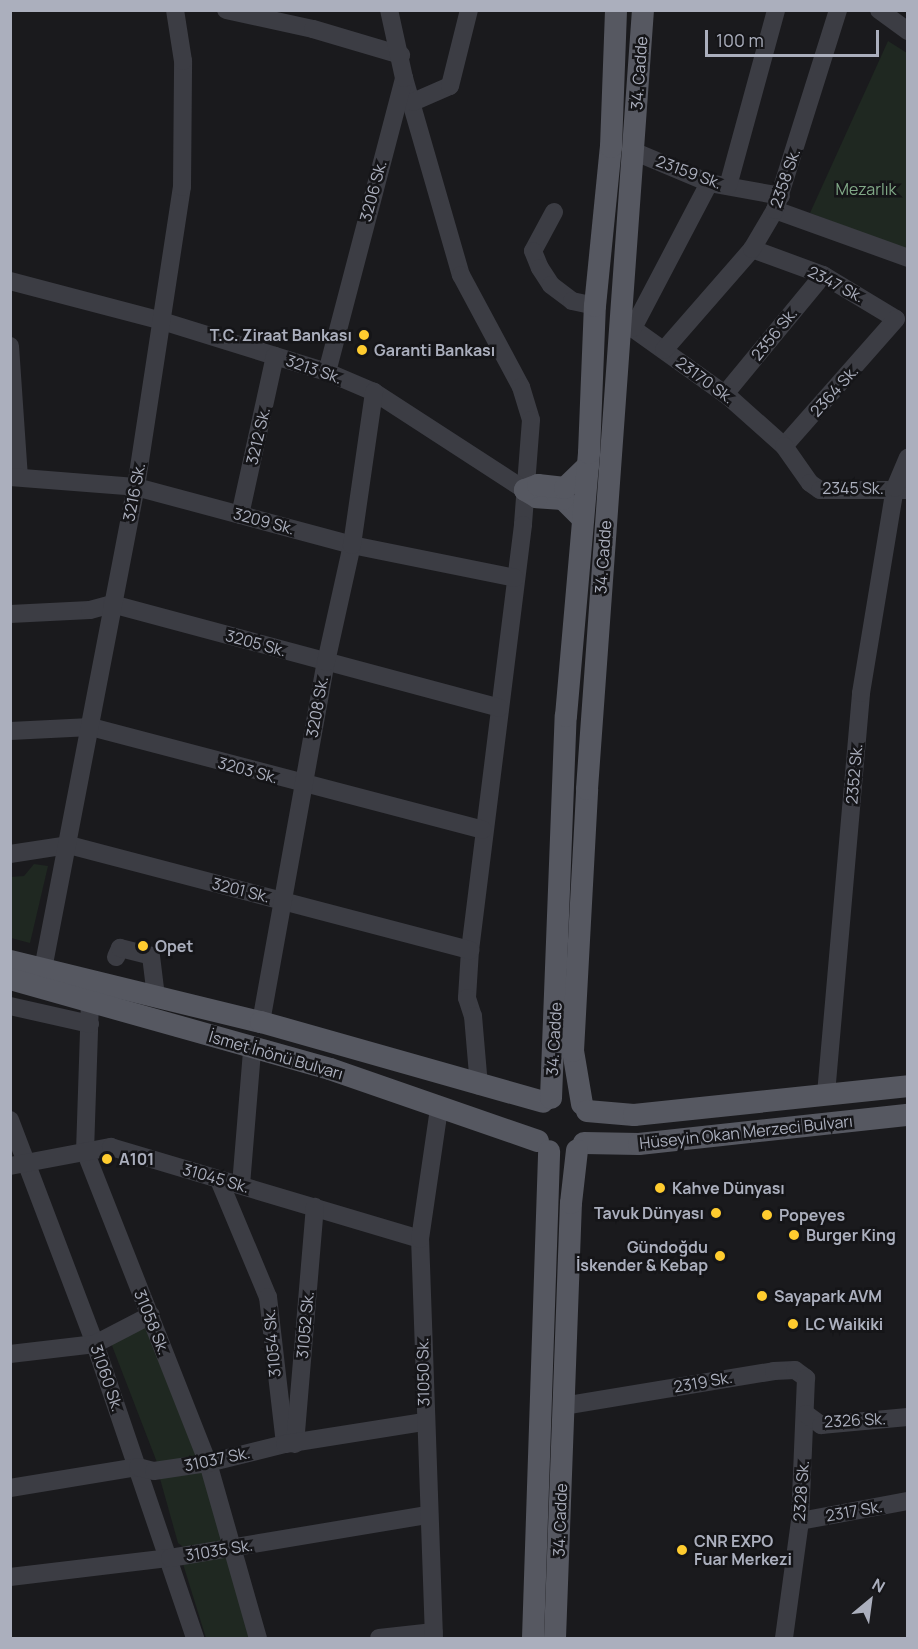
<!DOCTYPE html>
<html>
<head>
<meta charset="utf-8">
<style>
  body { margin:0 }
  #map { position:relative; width:918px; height:1649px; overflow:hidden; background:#1a1a1d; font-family:Manrope,sans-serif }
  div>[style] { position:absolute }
  .green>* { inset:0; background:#1f2821 }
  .minor>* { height:18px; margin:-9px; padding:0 9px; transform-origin:9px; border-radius:9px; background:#3c3d44 }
  .major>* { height:22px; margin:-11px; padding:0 11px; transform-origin:11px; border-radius:11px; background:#565861 }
  .dots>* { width:16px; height:16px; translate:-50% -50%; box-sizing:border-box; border:3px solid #151518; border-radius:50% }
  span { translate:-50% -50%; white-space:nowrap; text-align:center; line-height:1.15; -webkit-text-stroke:5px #151518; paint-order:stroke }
  .street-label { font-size:16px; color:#abafbd }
  .park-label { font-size:16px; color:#81a987 }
  .poi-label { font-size:16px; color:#abafbd; font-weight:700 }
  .right { translate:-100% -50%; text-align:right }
  .left { translate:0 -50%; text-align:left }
  .frame { position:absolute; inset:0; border:12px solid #abafbd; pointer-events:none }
  .north { position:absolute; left:840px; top:1571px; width:60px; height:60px; -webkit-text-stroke:4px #151518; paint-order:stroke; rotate:29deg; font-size:16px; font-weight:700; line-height:24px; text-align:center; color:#abafbd }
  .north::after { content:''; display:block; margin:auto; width:21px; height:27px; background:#abafbd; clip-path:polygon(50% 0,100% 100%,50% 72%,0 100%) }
  .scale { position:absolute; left:705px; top:30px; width:174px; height:27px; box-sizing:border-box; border:3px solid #abafbd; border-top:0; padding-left:8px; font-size:18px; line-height:21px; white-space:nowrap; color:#abafbd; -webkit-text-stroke:4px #151518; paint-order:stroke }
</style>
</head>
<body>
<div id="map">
  <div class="green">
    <i style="clip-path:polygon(888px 41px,907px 53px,907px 250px,810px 213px)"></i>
    <i style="clip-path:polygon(34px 864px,48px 866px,30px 943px,11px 938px,10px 877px,24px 876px)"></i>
    <i style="clip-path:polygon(148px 1325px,197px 1455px,158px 1465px,111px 1343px)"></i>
    <i style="clip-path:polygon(201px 1467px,225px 1543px,186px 1549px,178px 1543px,159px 1475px)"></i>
    <i style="clip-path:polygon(227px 1554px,250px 1638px,206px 1638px,183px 1564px)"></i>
  </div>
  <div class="minor">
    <i style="left:226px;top:10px;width:89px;rotate:12.3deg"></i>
    <i style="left:313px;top:29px;width:92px;rotate:16.5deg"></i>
    <i style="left:879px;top:10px;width:36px;rotate:36deg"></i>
    <i style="left:404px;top:78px;width:205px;rotate:73.9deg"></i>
    <i style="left:461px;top:275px;width:127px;rotate:61.8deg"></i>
    <i style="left:521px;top:387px;width:34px;rotate:73deg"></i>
    <i style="left:531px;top:420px;width:105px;rotate:94.4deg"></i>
    <i style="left:523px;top:525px;width:428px;rotate:97.1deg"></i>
    <i style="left:470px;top:950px;width:48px;rotate:93.6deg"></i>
    <i style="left:467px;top:998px;width:19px;rotate:72deg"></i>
    <i style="left:473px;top:1016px;width:70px;rotate:85.1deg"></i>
    <i style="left:413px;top:102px;width:40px;rotate:-23.4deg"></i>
    <i style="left:450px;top:86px;width:78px;rotate:-76deg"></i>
    <i style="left:633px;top:151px;width:82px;rotate:22.8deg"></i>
    <i style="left:709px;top:183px;width:73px;rotate:10.2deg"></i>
    <i style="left:728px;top:186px;width:182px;rotate:-74.7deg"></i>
    <i style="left:775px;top:210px;width:141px;rotate:19.8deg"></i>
    <i style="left:554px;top:212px;width:44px;rotate:118.3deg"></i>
    <i style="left:533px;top:251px;width:18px;rotate:68deg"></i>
    <i style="left:540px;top:268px;width:20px;rotate:57deg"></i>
    <i style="left:551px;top:285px;width:26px;rotate:37deg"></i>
    <i style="left:572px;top:301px;width:24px;rotate:12deg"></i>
    <i style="left:752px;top:249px;width:76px;rotate:20.1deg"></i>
    <i style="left:823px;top:275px;width:85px;rotate:31.1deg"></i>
    <i style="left:896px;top:319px;width:169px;rotate:131.4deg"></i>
    <i style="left:10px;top:281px;width:157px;rotate:14.7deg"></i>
    <i style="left:162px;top:321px;width:173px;rotate:17.2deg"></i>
    <i style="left:327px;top:372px;width:51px;rotate:23.1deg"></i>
    <i style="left:374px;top:392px;width:180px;rotate:33deg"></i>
    <i style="left:621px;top:320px;width:133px;rotate:35.5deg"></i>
    <i style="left:729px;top:397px;width:74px;rotate:41.7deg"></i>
    <i style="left:784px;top:446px;width:45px;rotate:54.9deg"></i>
    <i style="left:810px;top:483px;width:12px;rotate:35deg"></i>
    <i style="left:820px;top:490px;width:86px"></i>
    <i style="left:633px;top:328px;width:164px;rotate:-62.3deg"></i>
    <i style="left:10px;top:346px;width:131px;rotate:86.1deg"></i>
    <i style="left:664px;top:350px;width:134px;rotate:-48.9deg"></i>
    <i style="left:752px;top:249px;width:45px;rotate:-59.5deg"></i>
    <i style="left:775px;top:210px;width:210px;rotate:-72.5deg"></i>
    <i style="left:327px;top:372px;width:304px;rotate:-75.3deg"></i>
    <i style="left:404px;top:78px;width:70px;rotate:-102.4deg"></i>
    <i style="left:725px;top:394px;width:154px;rotate:-50.5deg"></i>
    <i style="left:10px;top:477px;width:126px;rotate:4.5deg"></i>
    <i style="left:136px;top:487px;width:224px;rotate:15deg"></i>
    <i style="left:352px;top:545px;width:166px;rotate:11.4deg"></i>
    <i style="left:240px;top:515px;width:163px;rotate:-77.6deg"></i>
    <i style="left:10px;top:614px;width:80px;rotate:-2.9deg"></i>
    <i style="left:90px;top:610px;width:23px;rotate:-15deg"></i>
    <i style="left:112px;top:604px;width:401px;rotate:15deg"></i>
    <i style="left:10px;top:731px;width:81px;rotate:-2.8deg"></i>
    <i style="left:91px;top:727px;width:405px;rotate:14.7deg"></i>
    <i style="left:10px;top:854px;width:60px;rotate:-8.7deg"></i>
    <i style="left:69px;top:845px;width:415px;rotate:14.7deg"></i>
    <i style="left:116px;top:957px;width:10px;rotate:-66deg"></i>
    <i style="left:120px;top:948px;width:32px;rotate:14deg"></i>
    <i style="left:151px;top:956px;width:41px;rotate:83deg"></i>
    <i style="left:43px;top:969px;width:491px;rotate:-79.1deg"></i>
    <i style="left:136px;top:487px;width:304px;rotate:-81.3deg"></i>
    <i style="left:182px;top:187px;width:126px;rotate:-89.5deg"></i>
    <i style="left:183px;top:61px;width:52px;rotate:-98.9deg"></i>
    <i style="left:90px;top:1001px;width:150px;rotate:91.9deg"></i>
    <i style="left:85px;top:1151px;width:335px;rotate:68.5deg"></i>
    <i style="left:208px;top:1463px;width:182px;rotate:74.1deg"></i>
    <i style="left:10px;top:1006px;width:82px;rotate:12.7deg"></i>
    <i style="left:261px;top:1022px;width:366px;rotate:-79.8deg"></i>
    <i style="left:326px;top:662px;width:120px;rotate:-77.5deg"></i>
    <i style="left:352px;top:545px;width:155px;rotate:-81.8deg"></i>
    <i style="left:826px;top:1094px;width:403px;rotate:-85deg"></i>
    <i style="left:861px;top:693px;width:208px;rotate:-80.6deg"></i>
    <i style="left:895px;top:488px;width:33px;rotate:-67deg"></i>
    <i style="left:10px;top:1120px;width:240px;rotate:69.2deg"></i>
    <i style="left:95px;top:1344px;width:311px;rotate:71.2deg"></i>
    <i style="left:10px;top:1166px;width:103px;rotate:-10.7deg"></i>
    <i style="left:111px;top:1147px;width:322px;rotate:16.6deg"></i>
    <i style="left:219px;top:1180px;width:127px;rotate:67.3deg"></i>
    <i style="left:268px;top:1297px;width:148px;rotate:83.4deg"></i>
    <i style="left:241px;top:1185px;width:135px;rotate:-85.3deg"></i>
    <i style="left:10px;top:1354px;width:86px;rotate:-6.7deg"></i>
    <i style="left:95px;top:1344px;width:63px;rotate:-27.4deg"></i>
    <i style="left:563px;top:1406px;width:214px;rotate:-9.4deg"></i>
    <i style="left:774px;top:1371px;width:21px;rotate:-3deg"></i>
    <i style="left:795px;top:1370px;width:14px;rotate:36deg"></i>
    <i style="left:806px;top:1378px;width:143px;rotate:92.4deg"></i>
    <i style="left:800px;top:1521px;width:118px;rotate:97.8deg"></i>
    <i style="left:806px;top:1414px;width:19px;rotate:36deg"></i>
    <i style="left:821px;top:1425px;width:87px;rotate:-5.3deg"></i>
    <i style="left:295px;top:1444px;width:238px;rotate:-85.2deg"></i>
    <i style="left:10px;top:1488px;width:130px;rotate:-9.3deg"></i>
    <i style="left:138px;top:1467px;width:16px;rotate:14deg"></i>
    <i style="left:154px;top:1471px;width:55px;rotate:-8.4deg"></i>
    <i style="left:208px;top:1463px;width:79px;rotate:-13.9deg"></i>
    <i style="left:285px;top:1444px;width:141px;rotate:-9deg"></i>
    <i style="left:800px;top:1521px;width:110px;rotate:-10.5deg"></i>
    <i style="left:10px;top:1577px;width:161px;rotate:-6.8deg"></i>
    <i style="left:170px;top:1558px;width:261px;rotate:-9.5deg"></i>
    <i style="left:379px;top:1638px;width:55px;rotate:-6.2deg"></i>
    <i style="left:434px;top:1638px;width:399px;rotate:-92deg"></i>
    <i style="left:420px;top:1239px;width:132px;rotate:-81.7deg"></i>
  </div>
  <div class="major">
    <i style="left:583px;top:519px;width:28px;rotate:-135deg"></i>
    <i style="left:563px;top:499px;width:26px;rotate:-176deg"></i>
    <i style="left:537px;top:497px;width:14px;rotate:-150deg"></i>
    <i style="left:525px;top:490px;width:14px;rotate:-21deg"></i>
    <i style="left:538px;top:485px;width:27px;rotate:6deg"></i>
    <i style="left:565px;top:488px;width:32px;rotate:-44deg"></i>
    <i style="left:10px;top:961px;width:258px;rotate:13.7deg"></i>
    <i style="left:261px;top:1022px;width:293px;rotate:15.8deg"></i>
    <i style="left:10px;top:979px;width:332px;rotate:15.7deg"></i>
    <i style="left:330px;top:1069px;width:220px;rotate:19.1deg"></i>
    <i style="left:551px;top:1098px;width:382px;rotate:-87.8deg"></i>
    <i style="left:566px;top:716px;width:264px;rotate:-85deg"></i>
    <i style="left:589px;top:453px;width:147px;rotate:-87.7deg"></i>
    <i style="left:595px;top:306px;width:160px;rotate:-84.3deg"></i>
    <i style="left:611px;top:147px;width:137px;rotate:-87.9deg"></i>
    <i style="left:582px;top:1104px;width:54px;rotate:-99.6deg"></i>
    <i style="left:573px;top:1051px;width:262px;rotate:-86.9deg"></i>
    <i style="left:587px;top:789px;width:781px;rotate:-85.89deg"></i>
    <i style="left:587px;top:1111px;width:47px;rotate:4.9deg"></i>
    <i style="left:634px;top:1115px;width:276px;rotate:-6deg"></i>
    <i style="left:584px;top:1143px;width:55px;rotate:1deg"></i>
    <i style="left:639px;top:1144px;width:271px;rotate:-6.2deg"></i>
    <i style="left:533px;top:1638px;width:487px;rotate:-88.1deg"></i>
    <i style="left:555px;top:1638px;width:435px;rotate:-87.9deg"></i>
    <i style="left:571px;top:1203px;width:53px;rotate:-83.5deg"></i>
  </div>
  <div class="dots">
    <i style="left:364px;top:335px;background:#ffcc2f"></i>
    <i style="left:362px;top:350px;background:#ffcc2f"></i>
    <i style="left:143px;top:946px;background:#ffcc2f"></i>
    <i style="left:107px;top:1159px;background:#ffcc2f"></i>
    <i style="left:660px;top:1188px;background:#ffcc2f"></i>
    <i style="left:716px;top:1213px;background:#ffcc2f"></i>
    <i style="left:767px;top:1215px;background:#ffcc2f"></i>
    <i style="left:794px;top:1235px;background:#ffcc2f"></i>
    <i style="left:720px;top:1256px;background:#ffcc2f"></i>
    <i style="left:762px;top:1296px;background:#ffcc2f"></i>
    <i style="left:793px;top:1324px;background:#ffcc2f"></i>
    <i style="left:682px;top:1550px;background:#ffcc2f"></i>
  </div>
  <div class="street-label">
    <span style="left:639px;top:73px;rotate:-86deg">34. Cadde</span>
    <span style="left:689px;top:172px;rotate:20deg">23159 Sk.</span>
    <span style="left:785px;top:178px;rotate:-71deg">2358 Sk.</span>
    <span style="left:373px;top:191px;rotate:-75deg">3206 Sk.</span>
    <span style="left:836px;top:284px;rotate:27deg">2347 Sk.</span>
    <span style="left:774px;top:334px;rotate:-51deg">2356 Sk.</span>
    <span style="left:314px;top:369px;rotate:19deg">3213 Sk.</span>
    <span style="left:705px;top:380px;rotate:36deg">23170 Sk.</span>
    <span style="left:834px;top:391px;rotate:-48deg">2364 Sk.</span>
    <span style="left:258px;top:436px;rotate:-77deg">3212 Sk.</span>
    <span style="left:853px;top:488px">2345 Sk.</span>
    <span style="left:134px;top:492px;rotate:-79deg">3216 Sk.</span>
    <span style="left:264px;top:521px;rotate:15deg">3209 Sk.</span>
    <span style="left:603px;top:557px;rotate:-86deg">34. Cadde</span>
    <span style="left:256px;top:643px;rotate:15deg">3205 Sk.</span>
    <span style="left:317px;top:707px;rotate:-80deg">3208 Sk.</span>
    <span style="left:248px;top:770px;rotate:15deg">3203 Sk.</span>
    <span style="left:854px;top:774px;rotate:-85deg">2352 Sk.</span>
    <span style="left:241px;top:890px;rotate:14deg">3201 Sk.</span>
    <span style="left:554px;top:1039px;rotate:-87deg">34. Cadde</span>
    <span style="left:276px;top:1055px;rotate:16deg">İsmet İnönü Bulvarı</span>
    <span style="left:746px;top:1132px;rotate:-6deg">Hüseyin Okan Merzeci Bulvarı</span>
    <span style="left:216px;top:1178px;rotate:16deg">31045 Sk.</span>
    <span style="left:152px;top:1322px;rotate:68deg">31058 Sk.</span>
    <span style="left:305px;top:1325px;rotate:-85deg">31052 Sk.</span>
    <span style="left:272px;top:1343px;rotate:-95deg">31054 Sk.</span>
    <span style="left:423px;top:1372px;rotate:-91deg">31050 Sk.</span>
    <span style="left:107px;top:1378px;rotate:71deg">31060 Sk.</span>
    <span style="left:703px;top:1382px;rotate:-10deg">2319 Sk.</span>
    <span style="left:855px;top:1420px;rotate:-3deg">2326 Sk.</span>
    <span style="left:217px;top:1459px;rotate:-12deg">31037 Sk.</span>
    <span style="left:801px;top:1491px;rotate:-86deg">2328 Sk.</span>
    <span style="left:854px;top:1511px;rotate:-10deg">2317 Sk.</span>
    <span style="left:560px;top:1520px;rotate:-88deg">34. Cadde</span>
    <span style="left:219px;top:1550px;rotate:-9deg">31035 Sk.</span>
  </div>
  <div class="park-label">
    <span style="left:866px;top:189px">Mezarlık</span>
  </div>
  <div class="poi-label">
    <span class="right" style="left:352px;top:335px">T.C. Ziraat Bankası</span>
    <span class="left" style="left:374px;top:350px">Garanti Bankası</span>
    <span class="left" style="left:155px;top:946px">Opet</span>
    <span class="left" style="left:119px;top:1159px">A101</span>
    <span class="left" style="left:672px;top:1188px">Kahve Dünyası</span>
    <span class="right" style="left:704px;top:1213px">Tavuk Dünyası</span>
    <span class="left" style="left:779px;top:1215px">Popeyes</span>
    <span class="left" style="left:806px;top:1235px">Burger King</span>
    <span class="right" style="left:708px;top:1256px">Gündoğdu<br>İskender &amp; Kebap</span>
    <span class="left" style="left:774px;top:1296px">Sayapark AVM</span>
    <span class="left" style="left:805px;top:1324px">LC Waikiki</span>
    <span class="left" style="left:694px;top:1550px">CNR EXPO<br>Fuar Merkezi</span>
  </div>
  <div class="frame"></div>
  <div class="north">N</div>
  <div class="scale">100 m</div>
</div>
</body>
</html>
